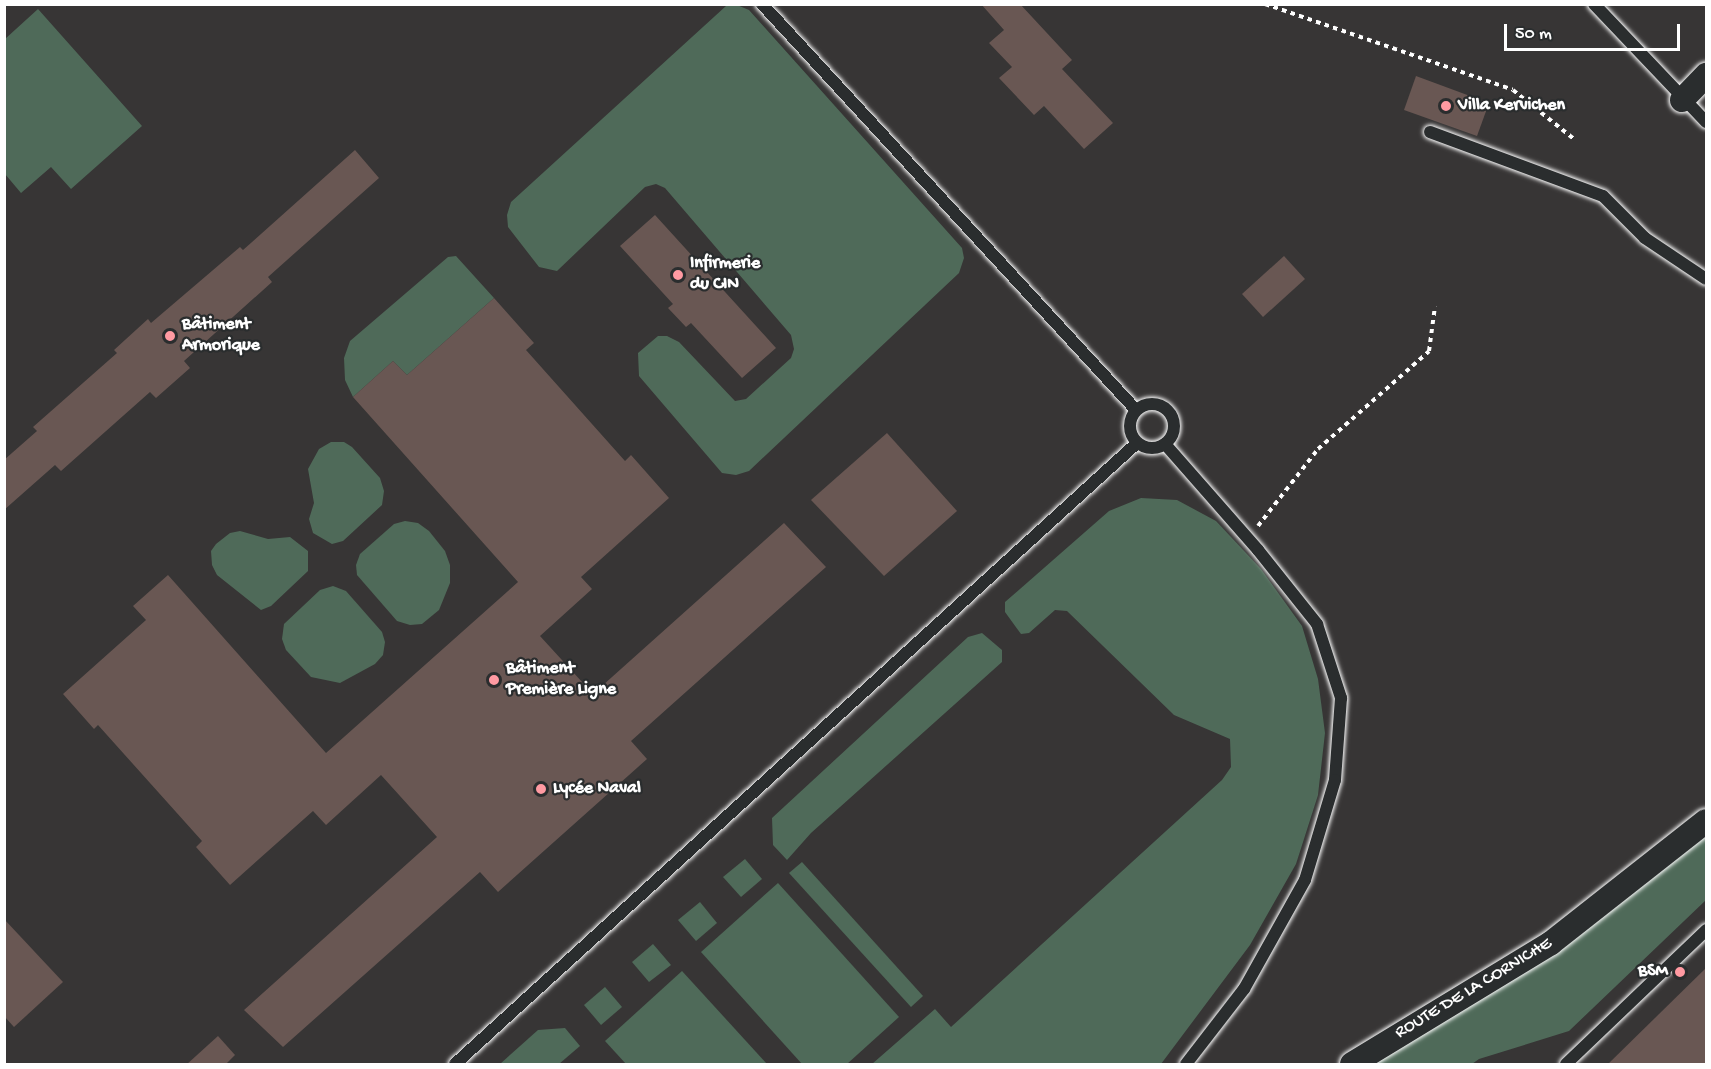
<!DOCTYPE html>
<html>
<head>
<meta charset="utf-8">
<style>
  body { margin:0 }
  #map { position:relative; width:1711px; height:1069px; overflow:hidden; background:#373535; font-family:"Gochi Hand",sans-serif }
  div>[style] { position:absolute }
  .green>* { inset:0; background:#4f6a59 }
  .building>* { inset:0; background:#695753 }
  .path>* { height:4px; margin-top:-2px; transform-origin:0; background:repeating-linear-gradient(90deg,#fff 0 4.5px,transparent 0 9px) }
  .roads { filter:drop-shadow(0 0 2px #fff) drop-shadow(0 0 2px #fff) }
  .lane>* { height:12px; margin:-6px; padding:0 6px; transform-origin:6px; border-radius:6px; background:#2a2d2e }
  .lane>.ring { margin:-6px; padding:0; box-sizing:content-box; background:none; border:12px solid #2a2d2e; border-radius:50% }
  .street>* { height:24px; margin:-12px; padding:0 12px; transform-origin:12px; border-radius:12px; background:#2a2d2e }
  .dots>* { width:16px; height:16px; translate:-50% -50%; box-sizing:border-box; border:3px solid #2a2d2e; border-radius:50% }
  span { translate:-50% -50%; white-space:nowrap; text-align:center; line-height:1.15; -webkit-text-stroke:4.5px #2a2d2e; paint-order:stroke }
  .poi-label { font-size:18px; color:#fff; font-weight:700 }
  .left { translate:0 -50%; text-align:left }
  .right { translate:-100% -50%; text-align:right }
  .street-label { font-size:18px; color:#fff }
  .frame { position:absolute; inset:0; border:6px solid #fff; pointer-events:none }
  .scale { position:absolute; left:1504px; top:24px; width:176px; height:27px; box-sizing:border-box; border:3px solid #fff; border-top:0; padding-left:8px; font-size:18px; line-height:21px; white-space:nowrap; color:#fff; -webkit-text-stroke:4px #2a2d2e; paint-order:stroke }
</style>
</head>
<body>
<div id="map">
  <div class="green">
    <i style="clip-path:polygon(737px 5px,749px 10px,962px 248px,964px 258px,959px 273px,749px 471px,736px 475px,722px 473px,639px 376px,638px 353px,658px 336px,667px 336px,679px 342px,735px 401px,746px 399px,791px 358px,794px 349px,791px 335px,665px 188px,656px 184px,645px 187px,557px 271px,539px 267px,508px 227px,507px 215px,511px 202px,726px 6px)"></i>
    <i style="clip-path:polygon(38px 9px,142px 126px,71px 189px,51px 167px,21px 193px,5px 174px,5px 39px)"></i>
    <i style="clip-path:polygon(456px 256px,494px 298px,407px 375px,393px 361px,353px 397px,345px 380px,344px 358px,350px 341px,448px 257px)"></i>
    <i style="clip-path:polygon(331px 442px,344px 442px,352px 447px,380px 478px,384px 491px,382px 505px,343px 541px,332px 544px,313px 533px,309px 519px,314px 503px,308px 469px,319px 449px)"></i>
    <i style="clip-path:polygon(1141px 498px,1177px 500px,1216px 521px,1261px 569px,1302px 626px,1318px 679px,1325px 733px,1318px 795px,1296px 864px,1250px 945px,1161px 1064px,872px 1064px,935px 1009px,951px 1027px,1222px 780px,1231px 767px,1230px 739px,1174px 715px,1067px 611px,1055px 610px,1029px 633px,1021px 634px,1005px 612px,1005px 602px,1109px 511px)"></i>
    <i style="clip-path:polygon(405px 521px,418px 523px,429px 531px,445px 551px,450px 565px,450px 583px,439px 610px,422px 624px,410px 625px,397px 621px,357px 575px,356px 565px,360px 554px,394px 524px)"></i>
    <i style="clip-path:polygon(240px 531px,268px 539px,290px 537px,308px 551px,308px 571px,271px 606px,261px 610px,217px 575px,212px 565px,211px 551px,216px 544px,230px 533px)"></i>
    <i style="clip-path:polygon(333px 586px,346px 591px,382px 632px,385px 642px,383px 655px,375px 664px,340px 683px,311px 677px,286px 650px,282px 639px,284px 624px,320px 590px)"></i>
    <i style="clip-path:polygon(982px 633px,1002px 650px,1002px 662px,811px 833px,787px 860px,773px 845px,772px 818px,968px 637px)"></i>
    <i style="clip-path:polygon(1706px 833px,1706px 900px,1569px 1031px,1479px 1059px,1472px 1064px,1367px 1064px,1433px 1019px,1492px 993px)"></i>
    <i style="clip-path:polygon(745px 859px,762px 879px,741px 897px,723px 877px)"></i>
    <i style="clip-path:polygon(802px 862px,923px 996px,911px 1007px,789px 873px)"></i>
    <i style="clip-path:polygon(778px 883px,899px 1017px,847px 1064px,802px 1064px,701px 952px)"></i>
    <i style="clip-path:polygon(700px 902px,717px 923px,696px 941px,678px 920px)"></i>
    <i style="clip-path:polygon(653px 944px,671px 965px,649px 982px,632px 962px)"></i>
    <i style="clip-path:polygon(682px 971px,767px 1064px,626px 1064px,605px 1041px)"></i>
    <i style="clip-path:polygon(605px 987px,622px 1007px,601px 1025px,584px 1005px)"></i>
    <i style="clip-path:polygon(565px 1028px,580px 1046px,559px 1064px,500px 1064px,538px 1030px)"></i>
  </div>
  <div class="building">
    <i style="clip-path:polygon(981px 4px,1020px 4px,1072px 60px,1062px 69px,1113px 123px,1084px 149px,1044px 106px,1034px 115px,999px 78px,1012px 67px,989px 43px,1004px 30px)"></i>
    <i style="clip-path:polygon(1416px 76px,1489px 103px,1477px 136px,1404px 110px)"></i>
    <i style="clip-path:polygon(355px 150px,379px 178px,268px 277px,272px 282px,184px 361px,190px 368px,156px 398px,150px 392px,61px 471px,55px 465px,4px 510px,4px 460px,37px 431px,33px 427px,117px 353px,114px 350px,148px 319px,151px 323px,240px 247px,243px 250px)"></i>
    <i style="clip-path:polygon(655px 215px,776px 348px,742px 378px,691px 323px,686px 327px,668px 308px,673px 304px,620px 246px)"></i>
    <i style="clip-path:polygon(1284px 256px,1305px 279px,1263px 317px,1242px 294px)"></i>
    <i style="clip-path:polygon(494px 298px,534px 343px,526px 350px,625px 461px,631px 455px,669px 498px,581px 577px,592px 589px,540px 636px,593px 694px,784px 523px,826px 567px,631px 741px,647px 759px,498px 892px,480px 872px,283px 1047px,244px 1010px,437px 837px,381px 775px,326px 825px,313px 811px,230px 885px,196px 847px,202px 841px,98px 725px,94px 729px,63px 694px,146px 620px,133px 606px,168px 575px,326px 753px,518px 582px,353px 397px,393px 361px,407px 375px)"></i>
    <i style="clip-path:polygon(887px 433px,957px 511px,884px 576px,811px 500px)"></i>
    <i style="clip-path:polygon(4px 919px,63px 982px,14px 1027px,4px 1016px)"></i>
    <i style="clip-path:polygon(1707px 967px,1707px 1065px,1607px 1065px)"></i>
    <i style="clip-path:polygon(218px 1036px,235px 1055px,225px 1065px,186px 1065px)"></i>
  </div>
  <div class="path">
    <i style="left:1265px;top:4px;width:262px;rotate:19.1deg"></i>
    <i style="left:1513px;top:90px;width:78px;rotate:38.8deg"></i>
    <i style="left:1258px;top:526px;width:98px;rotate:-52.1deg"></i>
    <i style="left:1318px;top:449px;width:148px;rotate:-41.4deg"></i>
    <i style="left:1429px;top:351px;width:45px;rotate:-82.4deg"></i>
  </div>
  <div class="roads">
    <div class="lane">
      <i style="left:762px;top:4px;width:552px;rotate:47.35deg"></i>
      <i style="left:1594px;top:4px;width:163px;rotate:46.5deg"></i>
      <i style="left:1430px;top:132px;width:184px;rotate:20.3deg"></i>
      <i style="left:1603px;top:196px;width:59px;rotate:45deg"></i>
      <i style="left:1645px;top:238px;width:73px;rotate:33.9deg"></i>
      <i class="ring" style="left:1130px;top:404px;width:32px;height:32px"></i>
      <i style="left:1165px;top:444px;width:141px;rotate:48.7deg"></i>
      <i style="left:1258px;top:550px;width:95px;rotate:51.4deg"></i>
      <i style="left:1317px;top:624px;width:78px;rotate:72deg"></i>
      <i style="left:1341px;top:698px;width:82px;rotate:94.2deg"></i>
      <i style="left:1335px;top:780px;width:104px;rotate:106.7deg"></i>
      <i style="left:1305px;top:880px;width:125px;rotate:119.2deg"></i>
      <i style="left:1244px;top:989px;width:95px;rotate:127.7deg"></i>
      <i style="left:455px;top:1064px;width:922px;rotate:-42.32deg"></i>
      <i style="left:1566px;top:1064px;width:194px;rotate:-43.7deg"></i>
    </div>
    <div class="street">
      <i style="left:1682px;top:100px;width:35px;rotate:-46deg"></i>
      <i style="left:1352px;top:1064px;width:233px;rotate:-31.3deg"></i>
      <i style="left:1551px;top:943px;width:197px;rotate:-38.2deg"></i>
    </div>
  </div>
  <div class="dots">
    <i style="left:1446px;top:106px;background:#ff9aa2"></i>
    <i style="left:678px;top:275px;background:#ff9aa2"></i>
    <i style="left:170px;top:336px;background:#ff9aa2"></i>
    <i style="left:494px;top:680px;background:#ff9aa2"></i>
    <i style="left:541px;top:789px;background:#ff9aa2"></i>
    <i style="left:1680px;top:972px;background:#ff9aa2"></i>
  </div>
  <div class="poi-label">
    <span class="left" style="left:1458px;top:106px">Villa Kervichen</span>
    <span class="left" style="left:690px;top:275px">Infirmerie<br>du CIN</span>
    <span class="left" style="left:182px;top:336px">Bâtiment<br>Armorique</span>
    <span class="left" style="left:506px;top:680px">Bâtiment<br>Première Ligne</span>
    <span class="left" style="left:553px;top:789px">Lycée Naval</span>
    <span class="right" style="left:1668px;top:972px">BSM</span>
  </div>
  <div class="street-label">
    <span style="left:1474px;top:989px;rotate:-31deg">ROUTE DE LA CORNICHE</span>
  </div>
  <div class="frame"></div>
  <div class="scale">50 m</div>
</div>
</body>
</html>
